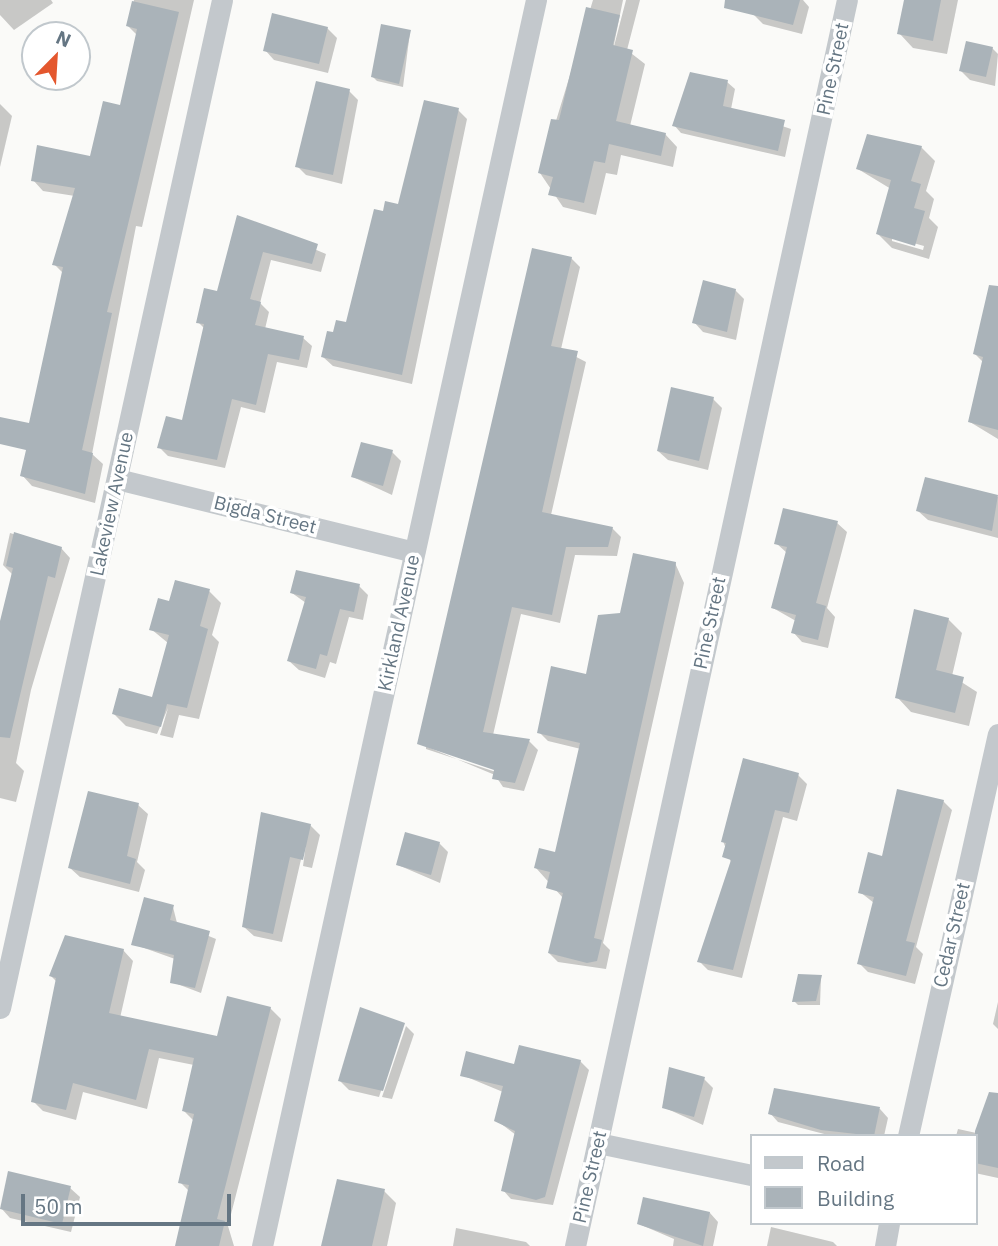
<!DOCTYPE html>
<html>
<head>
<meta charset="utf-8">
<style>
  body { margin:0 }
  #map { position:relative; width:998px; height:1246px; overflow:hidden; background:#fafaf8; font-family:"IBM Plex Sans",sans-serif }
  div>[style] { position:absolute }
  .shadow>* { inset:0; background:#0003 }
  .building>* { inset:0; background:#aab3b9 }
  .minor>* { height:21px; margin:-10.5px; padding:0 10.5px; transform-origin:10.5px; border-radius:10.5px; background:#c3c8cc }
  span { translate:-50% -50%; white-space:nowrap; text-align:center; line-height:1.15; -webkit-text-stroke:7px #fff; paint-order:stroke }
  .street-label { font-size:19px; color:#657683 }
  .legend { position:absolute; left:750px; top:1134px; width:228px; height:91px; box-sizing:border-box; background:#fff; border:2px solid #c1c8cd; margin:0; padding:9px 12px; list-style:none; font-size:21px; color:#657683 }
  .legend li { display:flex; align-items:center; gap:14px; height:35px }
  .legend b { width:35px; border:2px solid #c1c8cd }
  .north { position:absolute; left:21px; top:21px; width:70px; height:70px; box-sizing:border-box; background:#fff; border:2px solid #c1c8cd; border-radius:50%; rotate:24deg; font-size:19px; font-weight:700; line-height:28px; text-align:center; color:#657683 }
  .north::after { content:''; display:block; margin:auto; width:24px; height:32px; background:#e4572e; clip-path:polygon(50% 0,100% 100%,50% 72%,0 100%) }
  .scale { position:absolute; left:21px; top:1194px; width:210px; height:32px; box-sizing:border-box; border:4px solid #657683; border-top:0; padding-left:9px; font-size:21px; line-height:24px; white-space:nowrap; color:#657683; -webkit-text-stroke:5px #fff; paint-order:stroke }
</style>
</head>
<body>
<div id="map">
  <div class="shadow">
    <i style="clip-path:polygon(0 0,51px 0,53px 3px,14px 30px,0 15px)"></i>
    <i style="clip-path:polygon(134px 0,194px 0,142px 227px,136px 226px,92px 454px,103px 464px,95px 503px,32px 486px,22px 475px,64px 274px,54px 264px,75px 196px,43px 191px,33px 180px,92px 158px,121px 107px,137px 35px,128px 26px)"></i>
    <i style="clip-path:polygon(593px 0,623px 0,612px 54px,626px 0,640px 0,627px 50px,645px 64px,630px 126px,665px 134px,677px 147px,673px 167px,621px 155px,617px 175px,606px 173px,596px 215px,563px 207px,540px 173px)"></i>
    <i style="clip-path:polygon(757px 0,803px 0,809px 7px,802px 34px,763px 24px,753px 14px)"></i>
    <i style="clip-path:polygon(906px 0,958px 0,947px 54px,913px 48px,899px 33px)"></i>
    <i style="clip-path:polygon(327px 28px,337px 38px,328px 73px,274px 60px,265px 50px)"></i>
    <i style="clip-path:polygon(410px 32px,403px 87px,377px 81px,373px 77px)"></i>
    <i style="clip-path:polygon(992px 48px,998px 54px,995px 86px,970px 80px,961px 71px)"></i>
    <i style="clip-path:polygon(727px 82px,735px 89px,731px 109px,791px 129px,785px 157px,681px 133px,674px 125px)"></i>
    <i style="clip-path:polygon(349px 91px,358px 100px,342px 184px,306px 175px,297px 166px)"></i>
    <i style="clip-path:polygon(0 104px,12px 116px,0 167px)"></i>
    <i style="clip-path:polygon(458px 110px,467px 119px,412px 384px,333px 366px,323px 357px,347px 324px,384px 213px,400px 206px)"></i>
    <i style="clip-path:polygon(evenodd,921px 147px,935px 161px,926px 191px,934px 199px,929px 218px,938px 227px,929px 259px,892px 248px,878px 234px,891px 189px,858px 169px,921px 147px,892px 237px,924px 246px,923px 250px,892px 241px,892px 237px)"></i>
    <i style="clip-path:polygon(238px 217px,326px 254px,321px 272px,271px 260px,260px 303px,269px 312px,265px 329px,303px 338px,312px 346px,307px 368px,277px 362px,265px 413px,241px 407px,225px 468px,168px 456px,159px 447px,183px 422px,205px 329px,198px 322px,218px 293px)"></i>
    <i style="clip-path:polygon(evenodd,571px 258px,580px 267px,561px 349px,586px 362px,551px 515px,612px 528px,621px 537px,617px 556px,575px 555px,560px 623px,521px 614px,493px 735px,529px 741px,538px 750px,524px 791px,503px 787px,495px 775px,418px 743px,571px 258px,426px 745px,503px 771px,502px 774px,426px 749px,426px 745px)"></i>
    <i style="clip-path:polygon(735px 290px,744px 299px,736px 340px,703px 332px,694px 322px)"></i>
    <i style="clip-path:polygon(998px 329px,998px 439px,970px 422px,984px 363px,975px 354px)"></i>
    <i style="clip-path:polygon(713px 399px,722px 408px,708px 470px,668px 460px,658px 451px)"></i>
    <i style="clip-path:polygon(392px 452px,401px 461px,392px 495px,353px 477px)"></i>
    <i style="clip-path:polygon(926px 479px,998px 497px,998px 538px,928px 520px,918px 511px)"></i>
    <i style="clip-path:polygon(837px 523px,847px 532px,827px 608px,835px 617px,828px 648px,802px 642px,793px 632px,796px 621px,773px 608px,787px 553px,776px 543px)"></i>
    <i style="clip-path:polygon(10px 533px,61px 548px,70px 558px,31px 690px,16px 763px,24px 771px,16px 802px,0 798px,0 629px,12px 574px,3px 565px)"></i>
    <i style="clip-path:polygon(675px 563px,684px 583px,603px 943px,610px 950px,606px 969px,558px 962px,549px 953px,563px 898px,536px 868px,556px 854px,581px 749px,548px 741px,539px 732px,587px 676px,621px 615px)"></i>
    <i style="clip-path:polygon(359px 586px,368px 595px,363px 620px,349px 617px,336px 664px,330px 662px,325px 678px,299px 670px,289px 661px,306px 603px,292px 593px)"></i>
    <i style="clip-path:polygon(209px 591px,221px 603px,212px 635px,219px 642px,199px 719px,179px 715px,173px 738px,160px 735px,168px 708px,157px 734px,126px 726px,114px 714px,154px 699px,168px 643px,151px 629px,170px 603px)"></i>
    <i style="clip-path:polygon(948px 619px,962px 633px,952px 676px,977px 692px,969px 726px,911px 712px,897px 697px)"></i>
    <i style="clip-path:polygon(798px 775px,807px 784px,797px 821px,783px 817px,742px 978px,708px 970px,699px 961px,732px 865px,723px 841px)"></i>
    <i style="clip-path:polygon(943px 801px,952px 810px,916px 947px,923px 954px,915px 984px,868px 972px,859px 963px,874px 903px,860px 892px,883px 858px)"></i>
    <i style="clip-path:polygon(138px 805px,148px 814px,137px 862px,145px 870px,139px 892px,80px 877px,70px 868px)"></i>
    <i style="clip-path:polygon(262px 814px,310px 825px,320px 835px,312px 868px,303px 866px,308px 829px,282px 942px,254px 936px,244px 927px)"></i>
    <i style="clip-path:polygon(439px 843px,448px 852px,440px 883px,398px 865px)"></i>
    <i style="clip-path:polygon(173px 907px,177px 923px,216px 939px,201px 993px,172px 982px,175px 959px,133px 944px)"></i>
    <i style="clip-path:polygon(123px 950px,133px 961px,120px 1018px,219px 1039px,270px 1008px,281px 1019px,228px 1226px,234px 1246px,177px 1246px,190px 1192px,180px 1182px,194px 1121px,184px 1111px,194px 1065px,159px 1058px,147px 1109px,83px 1092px,76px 1120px,43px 1111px,33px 1101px,57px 982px,51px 976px)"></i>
    <i style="clip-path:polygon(821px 977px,820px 1005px,798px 1005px,794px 1001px)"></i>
    <i style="clip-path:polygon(998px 1002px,998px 1029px,993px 1024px)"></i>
    <i style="clip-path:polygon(360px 1009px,403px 1023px,379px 1097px,349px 1090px,340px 1081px)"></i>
    <i style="clip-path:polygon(406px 1026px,414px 1034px,392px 1099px,382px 1097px)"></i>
    <i style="clip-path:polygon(580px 1061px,589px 1070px,553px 1205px,511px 1199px,503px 1190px,516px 1135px,496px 1120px,503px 1092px,462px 1075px)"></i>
    <i style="clip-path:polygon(704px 1079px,713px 1088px,703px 1125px,663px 1107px)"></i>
    <i style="clip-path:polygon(998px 1102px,998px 1178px,975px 1173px,975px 1136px,956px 1136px,958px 1129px,981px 1134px)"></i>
    <i style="clip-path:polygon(880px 1109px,888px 1118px,884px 1136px,832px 1136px,778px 1122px,770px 1113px)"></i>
    <i style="clip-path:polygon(70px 1188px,80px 1197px,71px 1232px,10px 1218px,1px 1208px)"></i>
    <i style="clip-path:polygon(384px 1191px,396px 1203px,387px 1246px,323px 1246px)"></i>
    <i style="clip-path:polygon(710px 1213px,718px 1222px,713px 1246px,673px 1246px,674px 1239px,639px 1224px)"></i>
    <i style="clip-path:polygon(771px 1227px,833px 1242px,837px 1246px,767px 1246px)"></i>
    <i style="clip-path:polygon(456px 1228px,526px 1242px,530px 1246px,453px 1246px)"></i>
  </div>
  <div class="building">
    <i style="clip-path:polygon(725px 0,800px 0,793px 25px,724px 8px)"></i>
    <i style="clip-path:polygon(904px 0,941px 0,933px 41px,897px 34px)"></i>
    <i style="clip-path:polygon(132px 1px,179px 12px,107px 312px,112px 313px,82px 450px,93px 453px,85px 494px,20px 476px,26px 450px,0 444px,0 417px,29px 423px,63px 267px,52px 265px,75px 188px,31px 181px,37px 145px,90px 156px,103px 101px,120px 105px,137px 29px,126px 26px)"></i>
    <i style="clip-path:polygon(586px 7px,620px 15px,613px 45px,633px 50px,616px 121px,666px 133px,661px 156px,609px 144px,605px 163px,594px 161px,584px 203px,548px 195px,553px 177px,538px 173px,551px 119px,559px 120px)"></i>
    <i style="clip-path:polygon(272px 13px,328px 27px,319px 64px,263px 51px)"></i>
    <i style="clip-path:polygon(381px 24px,411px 30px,399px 84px,371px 77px)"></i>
    <i style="clip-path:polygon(966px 41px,993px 47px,986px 77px,959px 71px)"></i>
    <i style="clip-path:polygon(690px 72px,728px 80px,723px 106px,785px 120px,778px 151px,672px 126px)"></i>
    <i style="clip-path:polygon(316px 81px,350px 89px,333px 175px,295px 167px)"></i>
    <i style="clip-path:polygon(424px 100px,459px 108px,402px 375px,321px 357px,327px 331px,333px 332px,336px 320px,346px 322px,374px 209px,383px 211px,385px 201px,398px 204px)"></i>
    <i style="clip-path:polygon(867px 134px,922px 146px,911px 181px,921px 184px,914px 208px,925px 211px,915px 246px,876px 234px,891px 180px,856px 169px)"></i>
    <i style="clip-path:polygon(237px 215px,318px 244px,312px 264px,263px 252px,250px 299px,261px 302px,255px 325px,304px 336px,299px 360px,268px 354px,256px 405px,232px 399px,217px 460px,157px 448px,166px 416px,182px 420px,204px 324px,196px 323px,204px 288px,217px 291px)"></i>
    <i style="clip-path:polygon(532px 248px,572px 257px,551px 346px,578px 351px,542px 512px,613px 527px,608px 547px,566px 547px,552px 615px,512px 607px,483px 732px,530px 739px,515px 783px,492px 779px,494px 770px,417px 744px)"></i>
    <i style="clip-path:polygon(703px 280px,736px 289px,727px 332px,692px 323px)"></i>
    <i style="clip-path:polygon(989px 285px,998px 286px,998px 430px,968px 422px,983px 357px,973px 354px)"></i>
    <i style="clip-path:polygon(671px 387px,714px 397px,699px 461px,657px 451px)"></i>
    <i style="clip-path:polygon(361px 442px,393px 450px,383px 486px,351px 477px)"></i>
    <i style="clip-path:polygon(925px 477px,998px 495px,992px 531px,916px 511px)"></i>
    <i style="clip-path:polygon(783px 508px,838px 521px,816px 603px,826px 606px,818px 640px,791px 633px,796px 615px,771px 608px,787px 547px,774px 544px)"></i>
    <i style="clip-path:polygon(14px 532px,62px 547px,55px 578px,48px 576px,10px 738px,0 737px,0 621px,13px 568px,6px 566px)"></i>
    <i style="clip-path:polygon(633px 553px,676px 562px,675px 573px,594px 938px,602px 940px,597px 961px,587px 963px,548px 953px,563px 893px,546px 888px,550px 872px,534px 868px,539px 848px,555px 852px,580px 743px,537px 733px,551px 666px,586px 674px,598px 615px,620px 613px)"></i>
    <i style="clip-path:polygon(296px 570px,360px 584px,354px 612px,340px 609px,327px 656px,320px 654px,316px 669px,287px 661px,306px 597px,290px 593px)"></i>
    <i style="clip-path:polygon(175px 580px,210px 589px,200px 626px,208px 629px,187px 708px,167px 704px,161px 727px,112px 714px,119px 688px,152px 697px,169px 635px,149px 630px,158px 598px,169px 601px)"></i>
    <i style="clip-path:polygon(914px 609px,949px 618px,936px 670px,964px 677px,955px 713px,895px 698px)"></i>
    <i style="clip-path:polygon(743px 758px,799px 773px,789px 813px,775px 810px,733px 970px,697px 962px,731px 860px,722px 857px,726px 843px,721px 842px)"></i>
    <i style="clip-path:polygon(897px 789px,944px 800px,906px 941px,915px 943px,906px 976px,857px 964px,874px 897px,858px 893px,868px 852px,882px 856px)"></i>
    <i style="clip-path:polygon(88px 791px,139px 803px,127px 856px,136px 859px,130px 884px,68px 868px)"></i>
    <i style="clip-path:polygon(261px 812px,311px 824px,303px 860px,290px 857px,273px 934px,242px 927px)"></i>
    <i style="clip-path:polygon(405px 832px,440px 842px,431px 875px,396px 865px)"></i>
    <i style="clip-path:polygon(144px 897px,174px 905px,170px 920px,210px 931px,195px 988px,170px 983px,174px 955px,131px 945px)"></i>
    <i style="clip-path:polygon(65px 935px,124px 949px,109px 1013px,217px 1036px,227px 996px,271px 1007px,217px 1219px,225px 1221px,219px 1246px,175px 1246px,189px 1185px,178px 1183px,194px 1114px,182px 1111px,194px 1058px,149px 1049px,136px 1100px,73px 1083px,66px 1110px,31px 1102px,56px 978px,49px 976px)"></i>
    <i style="clip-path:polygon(798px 974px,822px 975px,816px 1001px,792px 1002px)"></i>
    <i style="clip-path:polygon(360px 1007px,405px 1023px,383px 1091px,338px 1081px)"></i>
    <i style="clip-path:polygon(519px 1045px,581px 1060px,545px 1197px,536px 1200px,501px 1191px,515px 1131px,494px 1121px,503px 1086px,460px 1076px,466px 1051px,514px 1064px)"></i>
    <i style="clip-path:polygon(669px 1067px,705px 1077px,694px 1117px,662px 1108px)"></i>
    <i style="clip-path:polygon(774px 1088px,880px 1107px,874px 1136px,821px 1130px,768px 1114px)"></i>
    <i style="clip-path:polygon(989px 1092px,998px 1093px,998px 1168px,975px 1163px,975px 1131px)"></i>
    <i style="clip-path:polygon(8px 1171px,71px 1186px,62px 1224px,0 1209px)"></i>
    <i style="clip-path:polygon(337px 1179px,385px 1189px,372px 1246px,321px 1246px)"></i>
    <i style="clip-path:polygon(643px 1197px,710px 1212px,703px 1246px,637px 1224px)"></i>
  </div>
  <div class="minor">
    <i style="left:117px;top:479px;width:306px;rotate:13.8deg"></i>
    <i style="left:0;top:1008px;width:1032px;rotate:-77.58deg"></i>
    <i style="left:908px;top:1136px;width:412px;rotate:-77.4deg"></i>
    <i style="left:598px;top:1143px;width:156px;rotate:11.8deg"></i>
    <i style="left:262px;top:1246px;width:1276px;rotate:-77.6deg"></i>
    <i style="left:575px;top:1246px;width:1275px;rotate:-77.69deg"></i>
    <i style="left:885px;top:1246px;width:23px;rotate:-80deg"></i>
  </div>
  <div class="street-label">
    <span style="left:833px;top:69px;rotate:-78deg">Pine Street</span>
    <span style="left:112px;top:504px;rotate:-78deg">Lakeview Avenue</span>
    <span style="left:265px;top:515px;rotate:14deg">Bigda Street</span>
    <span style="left:399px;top:623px;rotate:-78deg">Kirkland Avenue</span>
    <span style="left:710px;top:623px;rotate:-78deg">Pine Street</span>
    <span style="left:952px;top:935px;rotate:-77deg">Cedar Street</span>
    <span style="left:590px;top:1177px;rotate:-77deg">Pine Street</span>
  </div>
  <ul class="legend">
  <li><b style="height:9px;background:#c3c8cc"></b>Road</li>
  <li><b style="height:19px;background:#aab3b9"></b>Building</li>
  </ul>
  <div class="north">N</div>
  <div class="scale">50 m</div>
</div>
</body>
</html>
